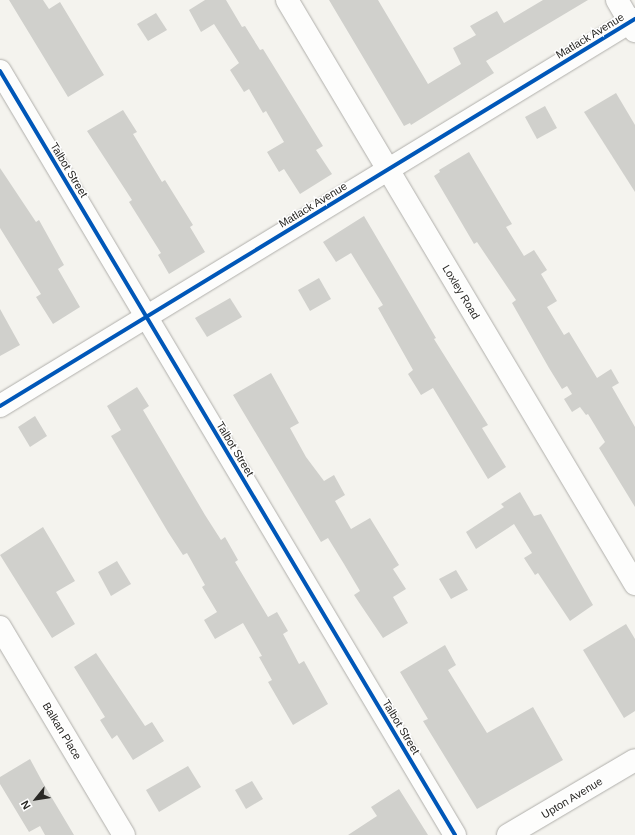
<!DOCTYPE html>
<html>
<head>
<meta charset="utf-8">
<style>
  body { margin:0 }
  #map { position:relative; width:635px; height:835px; overflow:hidden; background:#f4f3ee; font-family:Arial,sans-serif }
  div>[style] { position:absolute }
  .building>* { inset:0; background:#d0d0cc }
  .roads { filter:drop-shadow(0 0 1px #b0afab) drop-shadow(0 0 1px #b0afab) }
  .minor>* { height:22px; margin:-11px; padding:0 11px; transform-origin:11px; border-radius:11px; background:#fdfdfc }
  .cycleway>* { height:4px; margin:-2px; padding:0 2px; transform-origin:2px; border-radius:2px; background:#0057b8 }
  span { translate:-50% -50%; white-space:nowrap; text-align:center; line-height:1.15; -webkit-text-stroke:3px #fff; paint-order:stroke }
  .street-label { font-size:11px; color:#292825 }
  .north { position:absolute; left:16px; top:779px; width:40px; height:40px; -webkit-text-stroke:3px #fff; paint-order:stroke; rotate:240deg; font-size:11px; font-weight:700; line-height:16px; text-align:center; color:#292825 }
  .north::after { content:''; display:block; margin:auto; width:14px; height:18px; background:#292825; clip-path:polygon(50% 0,100% 100%,50% 72%,0 100%) }
</style>
</head>
<body>
<div id="map">
  <div class="building">
    <i style="clip-path:polygon(9px 0,43px 0,49px 9px,60px 2px,104px 75px,68px 97px)"></i>
    <i style="clip-path:polygon(205px 0,226px 0,242px 27px,245px 26px,260px 50px,263px 49px,323px 146px,316px 150px,332px 174px,300px 194px,284px 169px,279px 172px,267px 152px,284px 142px,266px 111px,263px 113px,249px 89px,244px 92px,230px 70px,239px 63px,214px 24px,201px 32px,189px 10px)"></i>
    <i style="clip-path:polygon(329px 0,378px 0,428px 84px,461px 64px,453px 48px,476px 35px,470px 26px,497px 11px,504px 23px,543px 0,588px 0,486px 61px,494px 73px,411px 125px,410px 123px,404px 126px)"></i>
    <i style="clip-path:polygon(156px 13px,167px 30px,148px 41px,137px 24px)"></i>
    <i style="clip-path:polygon(616px 93px,635px 125px,635px 192px,584px 112px)"></i>
    <i style="clip-path:polygon(545px 106px,557px 128px,537px 139px,525px 117px)"></i>
    <i style="clip-path:polygon(123px 110px,137px 132px,133px 134px,162px 182px,165px 180px,193px 225px,190px 227px,205px 252px,169px 274px,158px 255px,161px 253px,129px 202px,132px 200px,87px 131px)"></i>
    <i style="clip-path:polygon(469px 152px,512px 224px,506px 227px,524px 256px,534px 250px,547px 270px,541px 274px,557px 301px,547px 307px,564px 335px,569px 332px,597px 378px,611px 369px,619px 383px,612px 387px,635px 427px,635px 507px,599px 448px,605px 442px,588px 414px,586px 415px,580px 407px,572px 412px,564px 399px,572px 394px,567px 386px,562px 389px,549px 368px,512px 303px,516px 300px,477px 242px,474px 244px,434px 176px,440px 172px,439px 170px)"></i>
    <i style="clip-path:polygon(0 168px,36px 222px,39px 220px,64px 265px,58px 269px,80px 307px,53px 324px,36px 297px,41px 294px,0 228px)"></i>
    <i style="clip-path:polygon(364px 216px,436px 338px,434px 339px,488px 425px,482px 428px,506px 467px,488px 479px,433px 388px,421px 395px,408px 374px,413px 370px,378px 308px,383px 305px,351px 253px,336px 262px,323px 242px)"></i>
    <i style="clip-path:polygon(319px 278px,331px 299px,310px 311px,298px 290px)"></i>
    <i style="clip-path:polygon(230px 298px,242px 317px,207px 337px,195px 318px)"></i>
    <i style="clip-path:polygon(0 309px,20px 345px,0 356px)"></i>
    <i style="clip-path:polygon(271px 373px,299px 423px,290px 428px,306px 457px,324px 481px,334px 475px,345px 495px,335px 501px,351px 529px,370px 518px,399px 565px,393px 569px,406px 589px,393px 597px,408px 623px,383px 638px,354px 595px,360px 591px,344px 564px,328px 538px,321px 542px,233px 395px)"></i>
    <i style="clip-path:polygon(137px 387px,149px 406px,143px 410px,205px 515px,221px 540px,225px 537px,238px 560px,235px 562px,268px 617px,277px 612px,288px 631px,283px 634px,299px 664px,304px 661px,328px 704px,293px 725px,268px 682px,272px 680px,259px 657px,262px 656px,243px 623px,215px 639px,204px 620px,217px 612px,202px 587px,205px 585px,187px 553px,183px 555px,168px 532px,111px 436px,121px 430px,107px 406px)"></i>
    <i style="clip-path:polygon(35px 416px,47px 436px,30px 447px,18px 427px)"></i>
    <i style="clip-path:polygon(520px 492px,534px 516px,541px 514px,593px 605px,570px 621px,538px 573px,535px 575px,524px 558px,532px 553px,514px 524px,476px 549px,466px 532px,504px 507px,501px 504px)"></i>
    <i style="clip-path:polygon(43px 527px,75px 581px,56px 592px,75px 624px,52px 638px,0 555px)"></i>
    <i style="clip-path:polygon(117px 561px,131px 584px,111px 596px,98px 572px)"></i>
    <i style="clip-path:polygon(456px 570px,468px 590px,451px 599px,439px 579px)"></i>
    <i style="clip-path:polygon(626px 624px,635px 639px,635px 711px,624px 718px,583px 650px)"></i>
    <i style="clip-path:polygon(445px 645px,456px 665px,448px 670px,487px 733px,533px 707px,563px 760px,477px 809px,423px 721px,428px 719px,400px 672px)"></i>
    <i style="clip-path:polygon(96px 653px,145px 726px,152px 722px,164px 741px,133px 760px,117px 735px,112px 739px,100px 720px,105px 717px,74px 667px)"></i>
    <i style="clip-path:polygon(30px 759px,43px 783px,74px 835px,45px 835px,40px 826px,29px 832px,0 784px,0 777px)"></i>
    <i style="clip-path:polygon(188px 766px,201px 787px,159px 812px,146px 790px)"></i>
    <i style="clip-path:polygon(252px 781px,263px 799px,246px 809px,235px 790px)"></i>
    <i style="clip-path:polygon(399px 789px,428px 835px,348px 835px,377px 816px,371px 807px)"></i>
  </div>
  <div class="roads">
    <div class="minor">
      <i style="left:287px;top:0;width:680px;rotate:59.21deg"></i>
      <i style="left:617px;top:0;width:36px;rotate:60deg"></i>
      <i style="left:0;top:71px;width:889px;rotate:59.22deg"></i>
      <i style="left:0;top:406px;width:744px;rotate:-31.36deg"></i>
      <i style="left:0;top:627px;width:242px;rotate:59.2deg"></i>
      <i style="left:508px;top:835px;width:147px;rotate:-30.6deg"></i>
    </div>
  </div>
  <div class="cycleway">
    <i style="left:0;top:71px;width:889px;rotate:59.22deg"></i>
    <i style="left:0;top:406px;width:744px;rotate:-31.36deg"></i>
  </div>
  <div class="street-label">
    <span style="left:590px;top:36px;rotate:-31deg">Matlack Avenue</span>
    <span style="left:69px;top:170px;rotate:59deg">Talbot Street</span>
    <span style="left:313px;top:205px;rotate:-31deg">Matlack Avenue</span>
    <span style="left:461px;top:292px;rotate:59deg">Loxley Road</span>
    <span style="left:235px;top:449px;rotate:59deg">Talbot Street</span>
    <span style="left:401px;top:727px;rotate:59deg">Talbot Street</span>
    <span style="left:62px;top:731px;rotate:59deg">Balkan Place</span>
    <span style="left:572px;top:798px;rotate:-31deg">Upton Avenue</span>
  </div>
  <div class="north">N</div>
</div>
</body>
</html>
